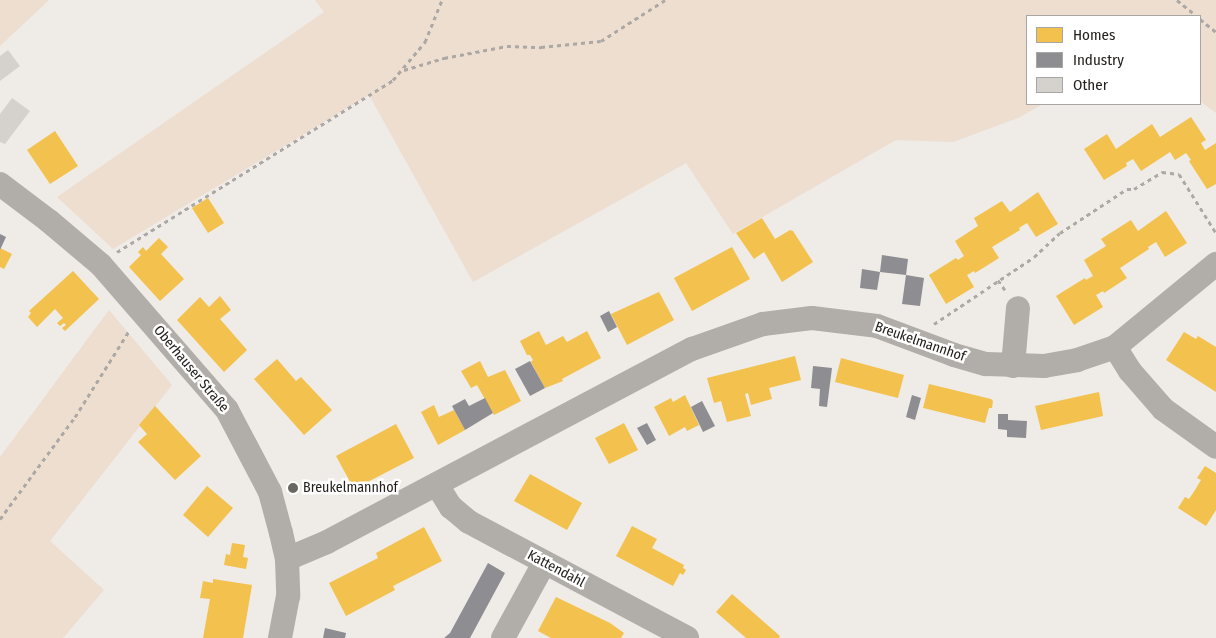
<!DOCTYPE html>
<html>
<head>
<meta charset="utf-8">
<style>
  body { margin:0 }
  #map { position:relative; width:1216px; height:638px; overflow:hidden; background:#efebe6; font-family:"Fira Sans Condensed",sans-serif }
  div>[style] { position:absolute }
  .green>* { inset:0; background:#eddecf }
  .homes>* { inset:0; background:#f2c14e }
  .industry>* { inset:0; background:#8d8d92 }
  .building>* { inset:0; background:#d5d2ce }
  .path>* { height:3px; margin-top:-1.5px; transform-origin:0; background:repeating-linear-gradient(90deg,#aca8a5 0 4px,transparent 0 8px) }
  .minor>* { height:24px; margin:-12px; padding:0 12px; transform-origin:12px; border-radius:12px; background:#b1ada9 }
  .dots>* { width:14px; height:14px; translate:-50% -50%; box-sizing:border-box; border:2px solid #fff; border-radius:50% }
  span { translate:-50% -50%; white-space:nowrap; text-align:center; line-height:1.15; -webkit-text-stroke:5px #fff; paint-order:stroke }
  .street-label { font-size:14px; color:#23201d }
  .poi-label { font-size:14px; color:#23201d }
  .left { translate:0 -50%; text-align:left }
  .legend { position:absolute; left:1026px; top:15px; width:175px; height:90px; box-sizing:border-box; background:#fff; border:1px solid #a7a6a5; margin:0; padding:6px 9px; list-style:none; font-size:15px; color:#23201d }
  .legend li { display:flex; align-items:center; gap:10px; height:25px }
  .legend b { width:25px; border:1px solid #a7a6a5 }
</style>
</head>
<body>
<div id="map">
  <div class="green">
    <i style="clip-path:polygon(0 0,49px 0,0 46px)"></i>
    <i style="clip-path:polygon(315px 0,1216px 0,1216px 113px,1200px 101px,1200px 16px,1027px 16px,1027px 104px,1043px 104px,1018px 118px,953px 142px,896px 140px,733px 234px,686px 163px,473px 282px,369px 95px,113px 249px,57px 197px,324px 12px)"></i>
    <i style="clip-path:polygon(109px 310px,172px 385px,50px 541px,104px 590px,63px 638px,0 638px,0 457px)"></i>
  </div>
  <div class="homes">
    <i style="clip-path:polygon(1191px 117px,1206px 140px,1201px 143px,1205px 150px,1216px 143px,1216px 184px,1207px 189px,1189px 161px,1191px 160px,1186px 153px,1175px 160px,1170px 152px,1141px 171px,1133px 159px,1126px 163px,1127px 166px,1104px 180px,1084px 149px,1107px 134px,1116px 149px,1152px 124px,1160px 137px)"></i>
    <i style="clip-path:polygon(55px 131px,78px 166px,50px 184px,27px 150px)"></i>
    <i style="clip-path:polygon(1038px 192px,1058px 224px,1036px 237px,1027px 223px,1019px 228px,1020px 230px,992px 247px,999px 258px,975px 273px,974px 271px,967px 275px,974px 287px,946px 304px,929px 275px,956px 258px,958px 260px,964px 256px,955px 241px,978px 226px,974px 218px,1002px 201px,1010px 212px)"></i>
    <i style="clip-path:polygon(208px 198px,224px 223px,208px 233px,192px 208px)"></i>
    <i style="clip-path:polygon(1166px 211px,1187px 243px,1165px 257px,1156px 242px,1148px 247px,1149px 249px,1120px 268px,1127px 278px,1104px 293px,1103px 291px,1096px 295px,1103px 307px,1074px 325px,1056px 296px,1085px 278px,1086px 280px,1093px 276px,1084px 260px,1106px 246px,1101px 239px,1131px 220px,1138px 231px)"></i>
    <i style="clip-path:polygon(762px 218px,775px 239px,790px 230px,793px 231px,813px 262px,782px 282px,764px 252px,754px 259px,736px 233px)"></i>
    <i style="clip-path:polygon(159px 238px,168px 247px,161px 254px,184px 279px,160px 301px,129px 267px,141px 255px,138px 252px,143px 247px,146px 251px)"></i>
    <i style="clip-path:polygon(732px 247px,750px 279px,692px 311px,674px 278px)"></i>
    <i style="clip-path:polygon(0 248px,12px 254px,4px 269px,0 267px)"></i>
    <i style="clip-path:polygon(73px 271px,99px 299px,65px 331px,62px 328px,66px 325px,64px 323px,60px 326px,57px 323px,63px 318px,55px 309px,37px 327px,28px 317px,31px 313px,29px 311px)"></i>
    <i style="clip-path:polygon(659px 292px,674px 320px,627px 345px,611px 314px)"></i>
    <i style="clip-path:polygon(220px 296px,231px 310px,220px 319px,247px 350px,224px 372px,177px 320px,200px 297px,209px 307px)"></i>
    <i style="clip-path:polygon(539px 331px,546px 345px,563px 336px,567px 342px,587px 331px,601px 358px,562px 379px,563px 381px,545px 388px,531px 362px,533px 360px,530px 355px,527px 355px,520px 341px)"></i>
    <i style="clip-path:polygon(1184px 332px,1196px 339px,1198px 336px,1216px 347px,1216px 392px,1166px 360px)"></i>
    <i style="clip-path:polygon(795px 356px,801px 380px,769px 388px,772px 399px,751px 405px,748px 393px,745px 394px,751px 416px,727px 422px,721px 401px,714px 403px,707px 378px)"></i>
    <i style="clip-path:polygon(841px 358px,904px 375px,898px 398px,835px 382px)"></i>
    <i style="clip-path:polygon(277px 359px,296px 381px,301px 377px,332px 410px,304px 435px,254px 379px)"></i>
    <i style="clip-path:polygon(480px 361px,488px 377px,505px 370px,521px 401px,494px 415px,477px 385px,471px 388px,461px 371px)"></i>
    <i style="clip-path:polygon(929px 384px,991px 399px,993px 401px,992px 408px,989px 408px,985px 423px,923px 408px)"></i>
    <i style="clip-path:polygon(1099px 392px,1103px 416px,1041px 430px,1035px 406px)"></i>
    <i style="clip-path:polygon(685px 395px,699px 425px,687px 431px,685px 427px,669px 436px,654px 407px,671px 398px,673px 402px)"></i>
    <i style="clip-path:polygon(434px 405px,439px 417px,454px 410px,465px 430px,438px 445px,421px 412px)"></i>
    <i style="clip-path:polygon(155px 406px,201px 456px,175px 480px,138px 442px,147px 434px,139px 425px)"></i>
    <i style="clip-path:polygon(624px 423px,638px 450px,609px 464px,595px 438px)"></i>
    <i style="clip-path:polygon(396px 424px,414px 458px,354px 489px,336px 456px)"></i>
    <i style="clip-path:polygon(1205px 466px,1216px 473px,1216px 510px,1206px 526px,1178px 508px,1185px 497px,1189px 499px,1195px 490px,1201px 480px,1197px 478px)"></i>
    <i style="clip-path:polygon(530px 474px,582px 503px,567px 530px,514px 501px)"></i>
    <i style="clip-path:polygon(207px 486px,233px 508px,208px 537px,183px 515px)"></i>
    <i style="clip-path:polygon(632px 526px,657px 539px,652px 548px,684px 565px,683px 568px,686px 570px,683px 575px,680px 573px,673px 586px,616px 556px)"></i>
    <i style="clip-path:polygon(424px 527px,442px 561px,393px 586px,395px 590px,346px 616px,329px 583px,378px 558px,376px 553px)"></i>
    <i style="clip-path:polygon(232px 543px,245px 545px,243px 557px,248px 558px,246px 569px,224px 565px,226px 554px,230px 555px)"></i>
    <i style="clip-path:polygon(213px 579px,252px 585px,243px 638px,203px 638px,210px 599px,200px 598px,203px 581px,213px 583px)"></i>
    <i style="clip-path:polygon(732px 594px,780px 636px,779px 638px,746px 638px,716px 612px)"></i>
    <i style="clip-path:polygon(556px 597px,610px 623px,624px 633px,621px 638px,551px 638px,538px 631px)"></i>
  </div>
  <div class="industry">
    <i style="clip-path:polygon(0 234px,6px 237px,0 250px)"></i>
    <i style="clip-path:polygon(882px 255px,908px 259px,906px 275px,924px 278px,920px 306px,902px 304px,906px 275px,880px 272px)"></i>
    <i style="clip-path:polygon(862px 269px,880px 272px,877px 290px,860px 288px)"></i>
    <i style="clip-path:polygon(609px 311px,617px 327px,608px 332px,600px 316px)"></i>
    <i style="clip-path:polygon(530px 361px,545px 388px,530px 396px,515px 369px)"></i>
    <i style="clip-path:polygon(813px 366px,832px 368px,827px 407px,819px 406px,820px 389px,811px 388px)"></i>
    <i style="clip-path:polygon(912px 395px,921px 398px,915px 420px,906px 417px)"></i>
    <i style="clip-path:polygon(485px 398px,493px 413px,465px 430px,452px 406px,465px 399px,469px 406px)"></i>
    <i style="clip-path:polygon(702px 401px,715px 426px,703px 432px,691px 407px)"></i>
    <i style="clip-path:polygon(998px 414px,1008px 414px,1008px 420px,1027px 421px,1026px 438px,1007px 437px,1007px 430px,998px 429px)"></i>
    <i style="clip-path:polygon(647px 423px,656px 440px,647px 445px,637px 428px)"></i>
    <i style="clip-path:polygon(488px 563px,505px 573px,470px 638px,444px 638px,450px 633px)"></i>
    <i style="clip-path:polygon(325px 628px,346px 633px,345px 638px,323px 638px)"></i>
  </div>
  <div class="building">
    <i style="clip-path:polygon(8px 50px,20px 66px,0 81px,0 56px)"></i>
    <i style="clip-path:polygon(12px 98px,30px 111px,5px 144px,0 142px,0 114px)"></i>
  </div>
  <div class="path">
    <i style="left:1177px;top:0;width:26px;rotate:39deg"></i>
    <i style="left:1200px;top:19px;width:21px;rotate:39deg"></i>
    <i style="left:404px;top:70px;width:42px;rotate:-16.7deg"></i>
    <i style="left:444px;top:58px;width:64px;rotate:-10.8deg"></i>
    <i style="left:507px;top:46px;width:34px;rotate:2deg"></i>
    <i style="left:541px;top:47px;width:60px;rotate:-5.7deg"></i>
    <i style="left:601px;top:41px;width:76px;rotate:-32.6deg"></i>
    <i style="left:117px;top:252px;width:325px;rotate:-31.9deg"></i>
    <i style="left:393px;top:80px;width:50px;rotate:-49.9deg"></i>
    <i style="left:425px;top:42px;width:45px;rotate:-68deg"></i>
    <i style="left:998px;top:280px;width:12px;rotate:55deg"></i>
    <i style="left:934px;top:324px;width:120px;rotate:-33.8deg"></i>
    <i style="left:1034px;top:257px;width:35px;rotate:-43deg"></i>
    <i style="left:1060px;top:233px;width:80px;rotate:-33.3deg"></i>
    <i style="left:1127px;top:189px;width:7px"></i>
    <i style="left:1134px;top:189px;width:33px;rotate:-31deg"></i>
    <i style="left:1162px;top:172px;width:17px;rotate:7deg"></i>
    <i style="left:1179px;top:174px;width:70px;rotate:57.9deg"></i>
    <i style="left:0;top:519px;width:127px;rotate:-53.7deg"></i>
    <i style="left:75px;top:417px;width:102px;rotate:-57.9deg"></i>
  </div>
  <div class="minor">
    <i style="left:0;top:184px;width:61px;rotate:37.1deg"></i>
    <i style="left:49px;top:221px;width:68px;rotate:40.2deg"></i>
    <i style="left:101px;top:265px;width:192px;rotate:49deg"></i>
    <i style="left:227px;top:410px;width:93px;rotate:62.3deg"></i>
    <i style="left:270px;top:492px;width:42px;rotate:75deg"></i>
    <i style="left:281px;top:533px;width:27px;rotate:77deg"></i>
    <i style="left:287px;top:559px;width:37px;rotate:88deg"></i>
    <i style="left:288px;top:596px;width:43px;rotate:100.8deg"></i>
    <i style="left:1115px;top:347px;width:28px;rotate:58deg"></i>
    <i style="left:1130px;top:371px;width:50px;rotate:49deg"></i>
    <i style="left:1163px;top:409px;width:65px;rotate:35.6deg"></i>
    <i style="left:1013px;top:366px;width:58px;rotate:-85.1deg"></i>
    <i style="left:437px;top:485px;width:26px;rotate:58deg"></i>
    <i style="left:451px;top:507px;width:23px;rotate:40deg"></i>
    <i style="left:469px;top:522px;width:247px;rotate:28deg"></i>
    <i style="left:287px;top:559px;width:43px;rotate:-23deg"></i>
    <i style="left:327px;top:542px;width:413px;rotate:-27.9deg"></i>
    <i style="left:692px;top:349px;width:75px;rotate:-19.4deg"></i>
    <i style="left:763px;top:324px;width:49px;rotate:-7deg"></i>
    <i style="left:812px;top:318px;width:65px;rotate:7deg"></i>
    <i style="left:877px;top:326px;width:82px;rotate:20.6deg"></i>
    <i style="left:954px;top:355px;width:33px;rotate:16deg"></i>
    <i style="left:986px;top:364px;width:58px;rotate:2deg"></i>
    <i style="left:1044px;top:366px;width:34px;rotate:-10deg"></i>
    <i style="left:1077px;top:360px;width:40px;rotate:-18.9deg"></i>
    <i style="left:1115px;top:347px;width:131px;rotate:-39.4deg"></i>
    <i style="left:503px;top:638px;width:85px;rotate:-61.3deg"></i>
  </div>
  <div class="dots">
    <i style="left:293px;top:488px;background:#6a6763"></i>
  </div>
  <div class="street-label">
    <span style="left:920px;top:342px;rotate:19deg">Breukelmannhof</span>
    <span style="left:191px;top:369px;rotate:50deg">Oberhauser Straße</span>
    <span style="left:556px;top:569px;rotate:28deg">Kattendahl</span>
  </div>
  <div class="poi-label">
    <span class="left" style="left:303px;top:488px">Breukelmannhof</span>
  </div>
  <ul class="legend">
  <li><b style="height:14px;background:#f2c14e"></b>Homes</li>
  <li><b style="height:14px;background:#8d8d92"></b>Industry</li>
  <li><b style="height:14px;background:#d5d2ce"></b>Other</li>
  </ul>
</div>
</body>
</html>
